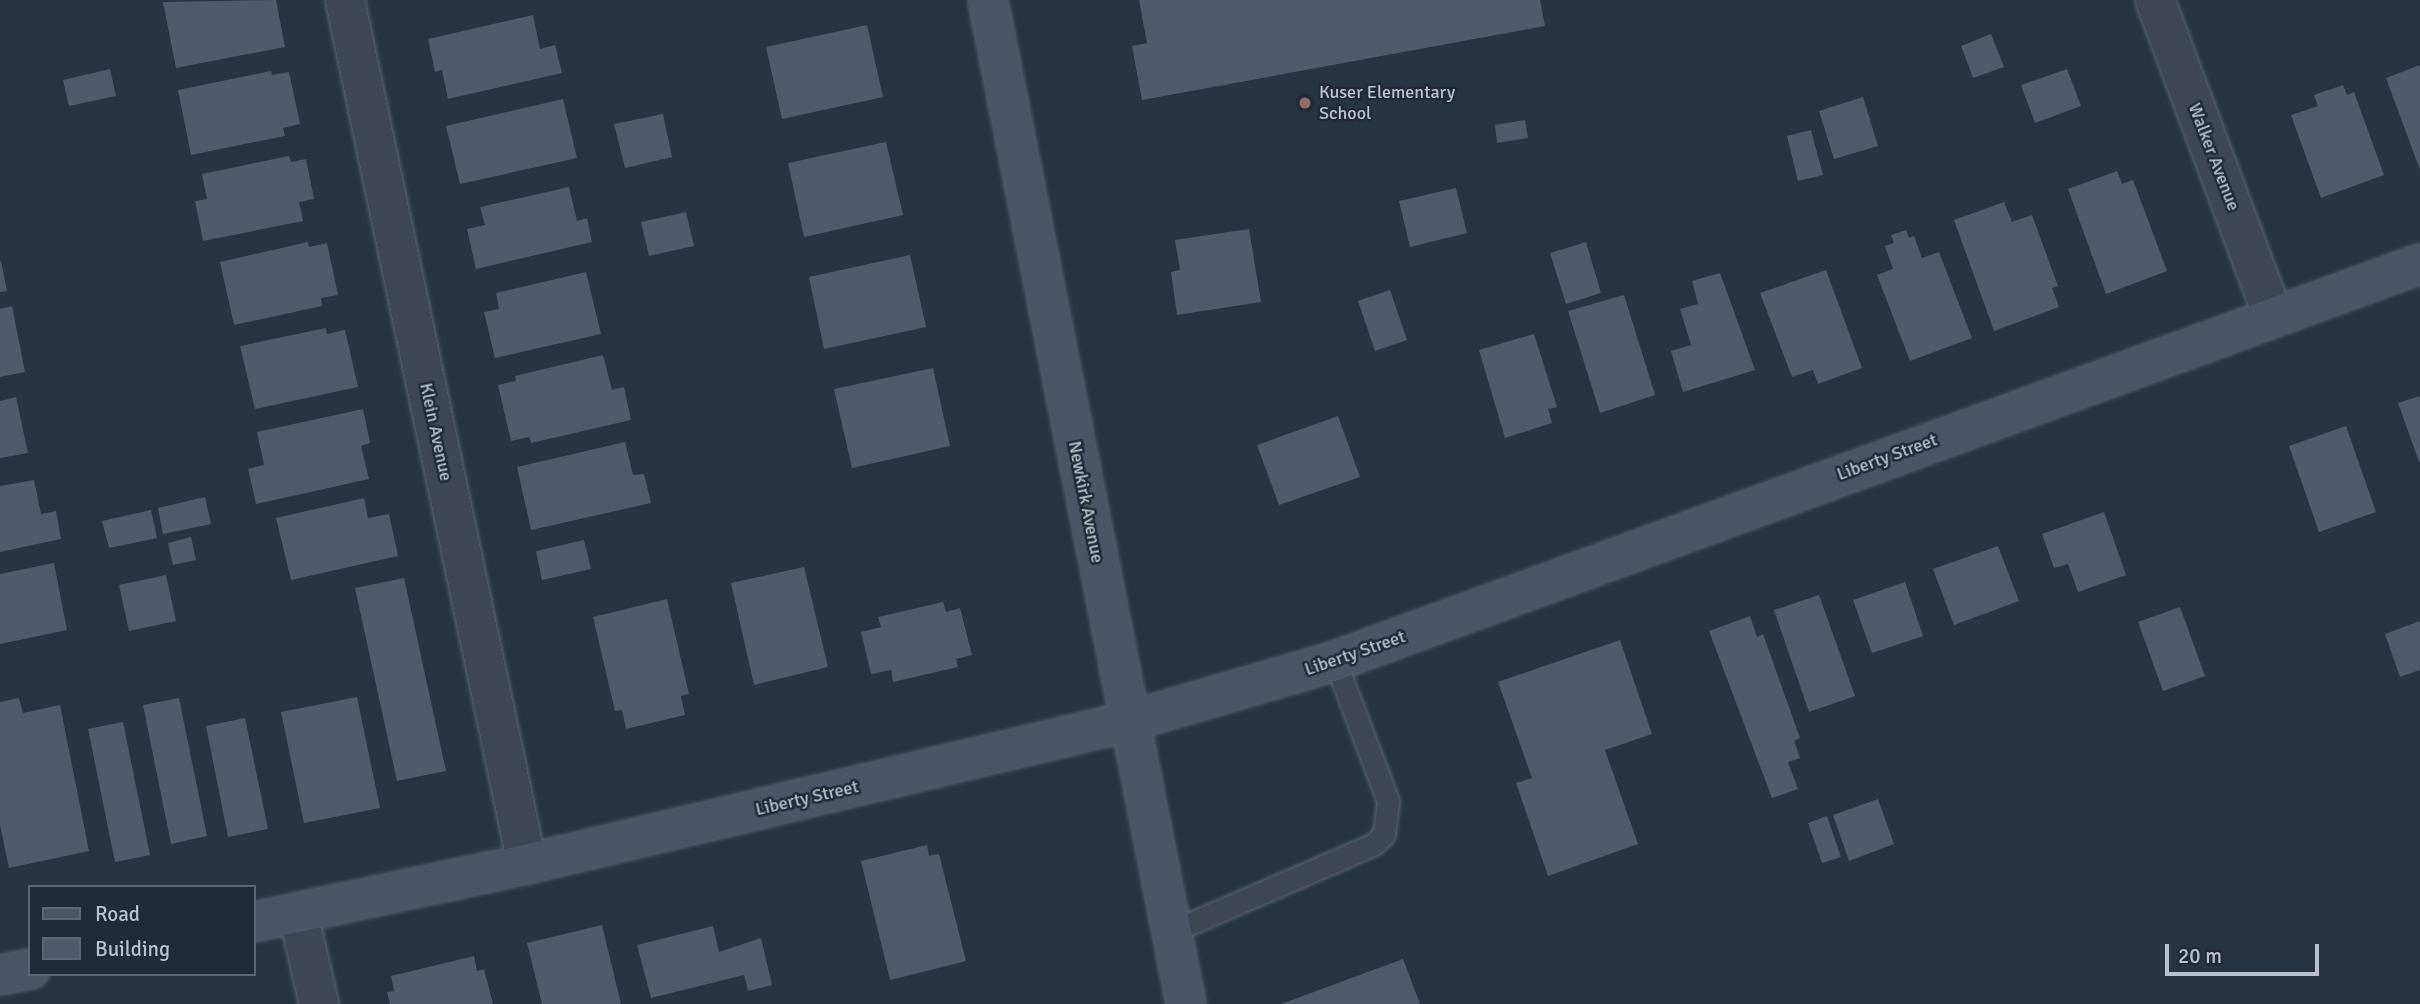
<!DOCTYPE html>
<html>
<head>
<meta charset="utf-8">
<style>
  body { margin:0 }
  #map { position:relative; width:2420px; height:1004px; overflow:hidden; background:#283442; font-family:Signika,sans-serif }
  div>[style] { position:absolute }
  .building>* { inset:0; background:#4f5b6b }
  .roads { filter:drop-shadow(0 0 2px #5b636f) drop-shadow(0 0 2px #5b636f) }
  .lane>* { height:21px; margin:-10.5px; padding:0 10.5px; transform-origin:10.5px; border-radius:10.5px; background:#3d4652 }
  .street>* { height:38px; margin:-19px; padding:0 19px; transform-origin:19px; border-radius:19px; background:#3d4652 }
  .secondary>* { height:38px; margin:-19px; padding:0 19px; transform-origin:19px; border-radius:19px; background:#4b5565 }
  .dots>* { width:19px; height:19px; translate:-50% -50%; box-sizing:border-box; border:4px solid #212a38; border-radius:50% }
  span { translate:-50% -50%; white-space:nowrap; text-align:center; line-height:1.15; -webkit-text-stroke:5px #212a38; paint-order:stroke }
  .poi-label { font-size:18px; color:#bac1cc }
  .left { translate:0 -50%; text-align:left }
  .street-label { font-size:18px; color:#bac1cc }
  .legend { position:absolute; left:28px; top:885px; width:228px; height:91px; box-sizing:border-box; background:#212a38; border:2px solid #5e6673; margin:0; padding:9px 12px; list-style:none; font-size:21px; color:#bac1cc }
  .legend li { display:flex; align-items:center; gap:14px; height:35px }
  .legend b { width:35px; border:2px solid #5e6673 }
  .scale { position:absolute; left:2165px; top:944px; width:154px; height:32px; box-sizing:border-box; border:4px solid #bac1cc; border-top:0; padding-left:9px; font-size:21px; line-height:24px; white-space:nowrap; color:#bac1cc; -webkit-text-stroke:5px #212a38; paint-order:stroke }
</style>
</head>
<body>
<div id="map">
  <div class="building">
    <i style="clip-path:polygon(276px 0,285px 47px,176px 68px,163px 2px)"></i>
    <i style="clip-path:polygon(1139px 0,1540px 0,1545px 26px,1142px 100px,1132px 46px,1147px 43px)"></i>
    <i style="clip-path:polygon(533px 15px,540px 49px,555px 45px,562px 73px,448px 99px,442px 70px,435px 72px,428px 39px)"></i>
    <i style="clip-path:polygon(867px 25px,883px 97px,782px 119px,766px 47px)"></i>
    <i style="clip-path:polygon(1991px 34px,2004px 67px,1973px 78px,1961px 46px)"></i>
    <i style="clip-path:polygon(2420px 65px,2420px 170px,2386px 78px)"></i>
    <i style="clip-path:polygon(110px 69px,116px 96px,69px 106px,63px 80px)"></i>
    <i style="clip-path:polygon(2067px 69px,2081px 106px,2035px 123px,2021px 85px)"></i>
    <i style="clip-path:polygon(271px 71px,272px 75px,289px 72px,300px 124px,283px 128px,285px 136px,191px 155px,178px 90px)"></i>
    <i style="clip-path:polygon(2343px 85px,2347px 95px,2354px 92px,2384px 175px,2321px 198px,2291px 115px,2318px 106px,2314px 95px)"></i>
    <i style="clip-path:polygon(1863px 97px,1878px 146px,1834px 159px,1819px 111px)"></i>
    <i style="clip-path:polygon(563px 99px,577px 158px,460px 184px,446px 126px)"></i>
    <i style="clip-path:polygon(663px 114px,672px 157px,625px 168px,614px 124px)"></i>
    <i style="clip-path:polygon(1525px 120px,1528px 138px,1497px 143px,1495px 125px)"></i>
    <i style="clip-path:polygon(1811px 130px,1823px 175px,1798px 181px,1787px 136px)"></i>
    <i style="clip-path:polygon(886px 142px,903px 215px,804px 237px,788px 163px)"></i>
    <i style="clip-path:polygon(289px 156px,291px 162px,306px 159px,314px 199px,299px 202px,303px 221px,203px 241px,195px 201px,207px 199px,202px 174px)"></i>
    <i style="clip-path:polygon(2117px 171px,2122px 184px,2133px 180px,2167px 271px,2106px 294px,2068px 189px)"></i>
    <i style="clip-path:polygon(569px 187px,577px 221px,587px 218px,592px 242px,476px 269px,467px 229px,485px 225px,480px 207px)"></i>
    <i style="clip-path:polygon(1456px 188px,1467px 233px,1410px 247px,1399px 201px)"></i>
    <i style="clip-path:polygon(2004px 202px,2012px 222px,2032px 215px,2058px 286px,2052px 288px,2059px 307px,1994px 331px,1954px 220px)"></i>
    <i style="clip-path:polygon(686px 212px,694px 246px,649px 256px,641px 222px)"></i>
    <i style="clip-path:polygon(1249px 229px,1261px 302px,1177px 315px,1171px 272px,1180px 270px,1175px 240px)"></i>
    <i style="clip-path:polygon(1906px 230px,1909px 238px,1914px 236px,1922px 258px,1939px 252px,1972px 338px,1910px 361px,1877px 275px,1893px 269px,1885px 246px,1894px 243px,1891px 235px)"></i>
    <i style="clip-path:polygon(308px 242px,309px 247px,327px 243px,338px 295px,321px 298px,322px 306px,234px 325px,220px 262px)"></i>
    <i style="clip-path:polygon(1586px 242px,1601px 293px,1566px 304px,1550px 253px)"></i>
    <i style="clip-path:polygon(910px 255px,926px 327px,824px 349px,809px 277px)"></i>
    <i style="clip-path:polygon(1px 261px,7px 291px,0 292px,0 262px)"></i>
    <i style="clip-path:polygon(1826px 270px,1862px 368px,1818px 384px,1813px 370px,1792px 377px,1760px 293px)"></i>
    <i style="clip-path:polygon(586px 272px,601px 334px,495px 358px,484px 312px,499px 309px,496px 293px)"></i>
    <i style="clip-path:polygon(1720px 273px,1755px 370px,1683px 392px,1671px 351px,1691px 345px,1680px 309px,1698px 304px,1692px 281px)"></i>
    <i style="clip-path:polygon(1390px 290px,1407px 340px,1375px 351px,1358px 301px)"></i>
    <i style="clip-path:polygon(1624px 295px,1655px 395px,1600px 413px,1568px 311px)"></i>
    <i style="clip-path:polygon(12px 306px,25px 372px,0 377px,0 309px)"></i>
    <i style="clip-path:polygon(326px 328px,327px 334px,345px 330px,358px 387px,255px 409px,240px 346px)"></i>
    <i style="clip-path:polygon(1534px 334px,1557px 407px,1548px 409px,1552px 423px,1505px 438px,1479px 350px)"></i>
    <i style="clip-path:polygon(603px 355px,612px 390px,624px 387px,631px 420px,531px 443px,529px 437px,511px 441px,498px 385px,516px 381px,515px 376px)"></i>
    <i style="clip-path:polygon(933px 368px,950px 446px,852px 468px,834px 389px)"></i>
    <i style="clip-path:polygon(2420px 396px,2420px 464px,2398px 403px)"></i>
    <i style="clip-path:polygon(16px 397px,28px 453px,0 458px,0 401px)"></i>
    <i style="clip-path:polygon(363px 409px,370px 443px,361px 446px,369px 479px,256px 504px,248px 469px,264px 465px,257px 432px)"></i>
    <i style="clip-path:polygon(1338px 416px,1360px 477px,1279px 505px,1257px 445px)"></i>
    <i style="clip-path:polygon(2346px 426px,2376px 512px,2319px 532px,2289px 446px)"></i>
    <i style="clip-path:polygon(625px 442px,633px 475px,644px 474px,651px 503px,531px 530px,517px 467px)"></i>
    <i style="clip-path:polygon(34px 480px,41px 514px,56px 511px,61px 539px,0 552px,0 486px)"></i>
    <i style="clip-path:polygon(205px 497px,211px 524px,163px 534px,158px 508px)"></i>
    <i style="clip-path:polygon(364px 498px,368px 518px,389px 514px,398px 556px,291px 580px,276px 518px)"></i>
    <i style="clip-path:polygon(151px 510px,157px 538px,109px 548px,102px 521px)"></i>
    <i style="clip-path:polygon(2104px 512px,2126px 575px,2078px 592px,2068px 564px,2054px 568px,2042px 534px)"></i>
    <i style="clip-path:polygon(191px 537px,196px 560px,173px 565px,168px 543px)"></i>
    <i style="clip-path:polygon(584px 540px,591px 569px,542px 580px,536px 551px)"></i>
    <i style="clip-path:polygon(1998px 546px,2019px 601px,1954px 625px,1933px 569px)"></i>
    <i style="clip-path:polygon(54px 563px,67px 630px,0 644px,0 574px)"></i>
    <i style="clip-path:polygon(804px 567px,828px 667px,754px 685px,731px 583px)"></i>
    <i style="clip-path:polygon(166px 575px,176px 621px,129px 631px,119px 585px)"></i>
    <i style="clip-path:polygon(404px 578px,446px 771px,397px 781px,355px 588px)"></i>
    <i style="clip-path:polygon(1905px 582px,1923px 636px,1872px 653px,1853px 600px)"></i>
    <i style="clip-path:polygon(1819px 595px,1855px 696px,1809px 712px,1774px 610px)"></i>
    <i style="clip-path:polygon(667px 599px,689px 694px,681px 696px,685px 715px,626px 729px,622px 710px,615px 711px,593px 617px)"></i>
    <i style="clip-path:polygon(943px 602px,946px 612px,960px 608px,972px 655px,956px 659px,958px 667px,893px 682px,891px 670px,871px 674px,861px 632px,881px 627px,878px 617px)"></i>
    <i style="clip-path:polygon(2180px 607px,2205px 676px,2163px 691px,2138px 622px)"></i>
    <i style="clip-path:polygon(1750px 616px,1757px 637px,1763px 634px,1800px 738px,1794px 741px,1800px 758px,1788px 762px,1798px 789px,1772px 798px,1709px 631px)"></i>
    <i style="clip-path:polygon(2420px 621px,2420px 670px,2400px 677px,2385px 634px)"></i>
    <i style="clip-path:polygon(1620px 640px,1652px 734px,1605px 750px,1638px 844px,1548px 876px,1516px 783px,1532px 778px,1498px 682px)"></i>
    <i style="clip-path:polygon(357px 697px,380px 808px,304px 823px,281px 712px)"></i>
    <i style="clip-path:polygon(19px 698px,23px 713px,60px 705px,89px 851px,9px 868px,0 825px,0 702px)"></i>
    <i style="clip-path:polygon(179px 698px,207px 836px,171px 844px,143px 705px)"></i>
    <i style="clip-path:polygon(245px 718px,268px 829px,228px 837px,206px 726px)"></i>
    <i style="clip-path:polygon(123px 722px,150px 855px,115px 862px,88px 729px)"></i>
    <i style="clip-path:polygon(1878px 799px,1894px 844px,1849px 861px,1833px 815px)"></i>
    <i style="clip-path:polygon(1827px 816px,1841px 857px,1822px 863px,1808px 823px)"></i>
    <i style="clip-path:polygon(927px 845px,929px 856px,939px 854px,966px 961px,890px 980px,861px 861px)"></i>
    <i style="clip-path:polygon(602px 925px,621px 1004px,542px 1004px,527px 943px)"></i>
    <i style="clip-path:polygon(713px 926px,719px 952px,761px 938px,772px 985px,748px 991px,744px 975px,651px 998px,637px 945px)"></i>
    <i style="clip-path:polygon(474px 956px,477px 971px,484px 969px,493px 1004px,390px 1004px,387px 992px,394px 991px,391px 976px)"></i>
    <i style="clip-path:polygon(1403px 959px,1420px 1004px,1281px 1004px)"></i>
  </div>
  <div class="roads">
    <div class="lane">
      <i style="left:1173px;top:931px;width:219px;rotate:-23.4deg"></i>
      <i style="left:1374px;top:844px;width:14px;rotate:-45deg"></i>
      <i style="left:1384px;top:834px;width:33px;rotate:-83deg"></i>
      <i style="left:1388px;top:801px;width:150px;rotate:-110.7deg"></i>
    </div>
    <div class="street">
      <i style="left:345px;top:0;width:883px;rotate:78.1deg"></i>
      <i style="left:2155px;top:0;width:336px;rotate:69.5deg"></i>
      <i style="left:298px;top:913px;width:93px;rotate:77deg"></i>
    </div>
    <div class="secondary">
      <i style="left:988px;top:0;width:1023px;rotate:78.84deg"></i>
      <i style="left:254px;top:922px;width:279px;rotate:-12deg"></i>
      <i style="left:527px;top:864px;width:617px;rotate:-13.32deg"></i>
      <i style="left:1127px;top:722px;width:217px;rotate:-16.3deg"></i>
      <i style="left:1335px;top:661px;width:1155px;rotate:-20.1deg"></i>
      <i style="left:0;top:975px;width:31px;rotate:-11deg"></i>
    </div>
  </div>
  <div class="dots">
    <i style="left:1305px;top:103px;background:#8d6e63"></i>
  </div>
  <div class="poi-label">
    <span class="left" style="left:1319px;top:103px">Kuser Elementary<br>School</span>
  </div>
  <div class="street-label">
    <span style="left:2214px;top:157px;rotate:69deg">Walker Avenue</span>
    <span style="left:436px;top:432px;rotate:78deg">Klein Avenue</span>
    <span style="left:1887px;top:457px;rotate:-20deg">Liberty Street</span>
    <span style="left:1086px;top:502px;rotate:79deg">Newkirk Avenue</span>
    <span style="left:1355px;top:653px;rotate:-19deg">Liberty Street</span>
    <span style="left:807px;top:798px;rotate:-13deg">Liberty Street</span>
  </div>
  <ul class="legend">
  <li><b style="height:9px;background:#4b5565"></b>Road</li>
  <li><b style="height:19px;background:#4f5b6b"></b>Building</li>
  </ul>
  <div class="scale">20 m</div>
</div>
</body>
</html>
